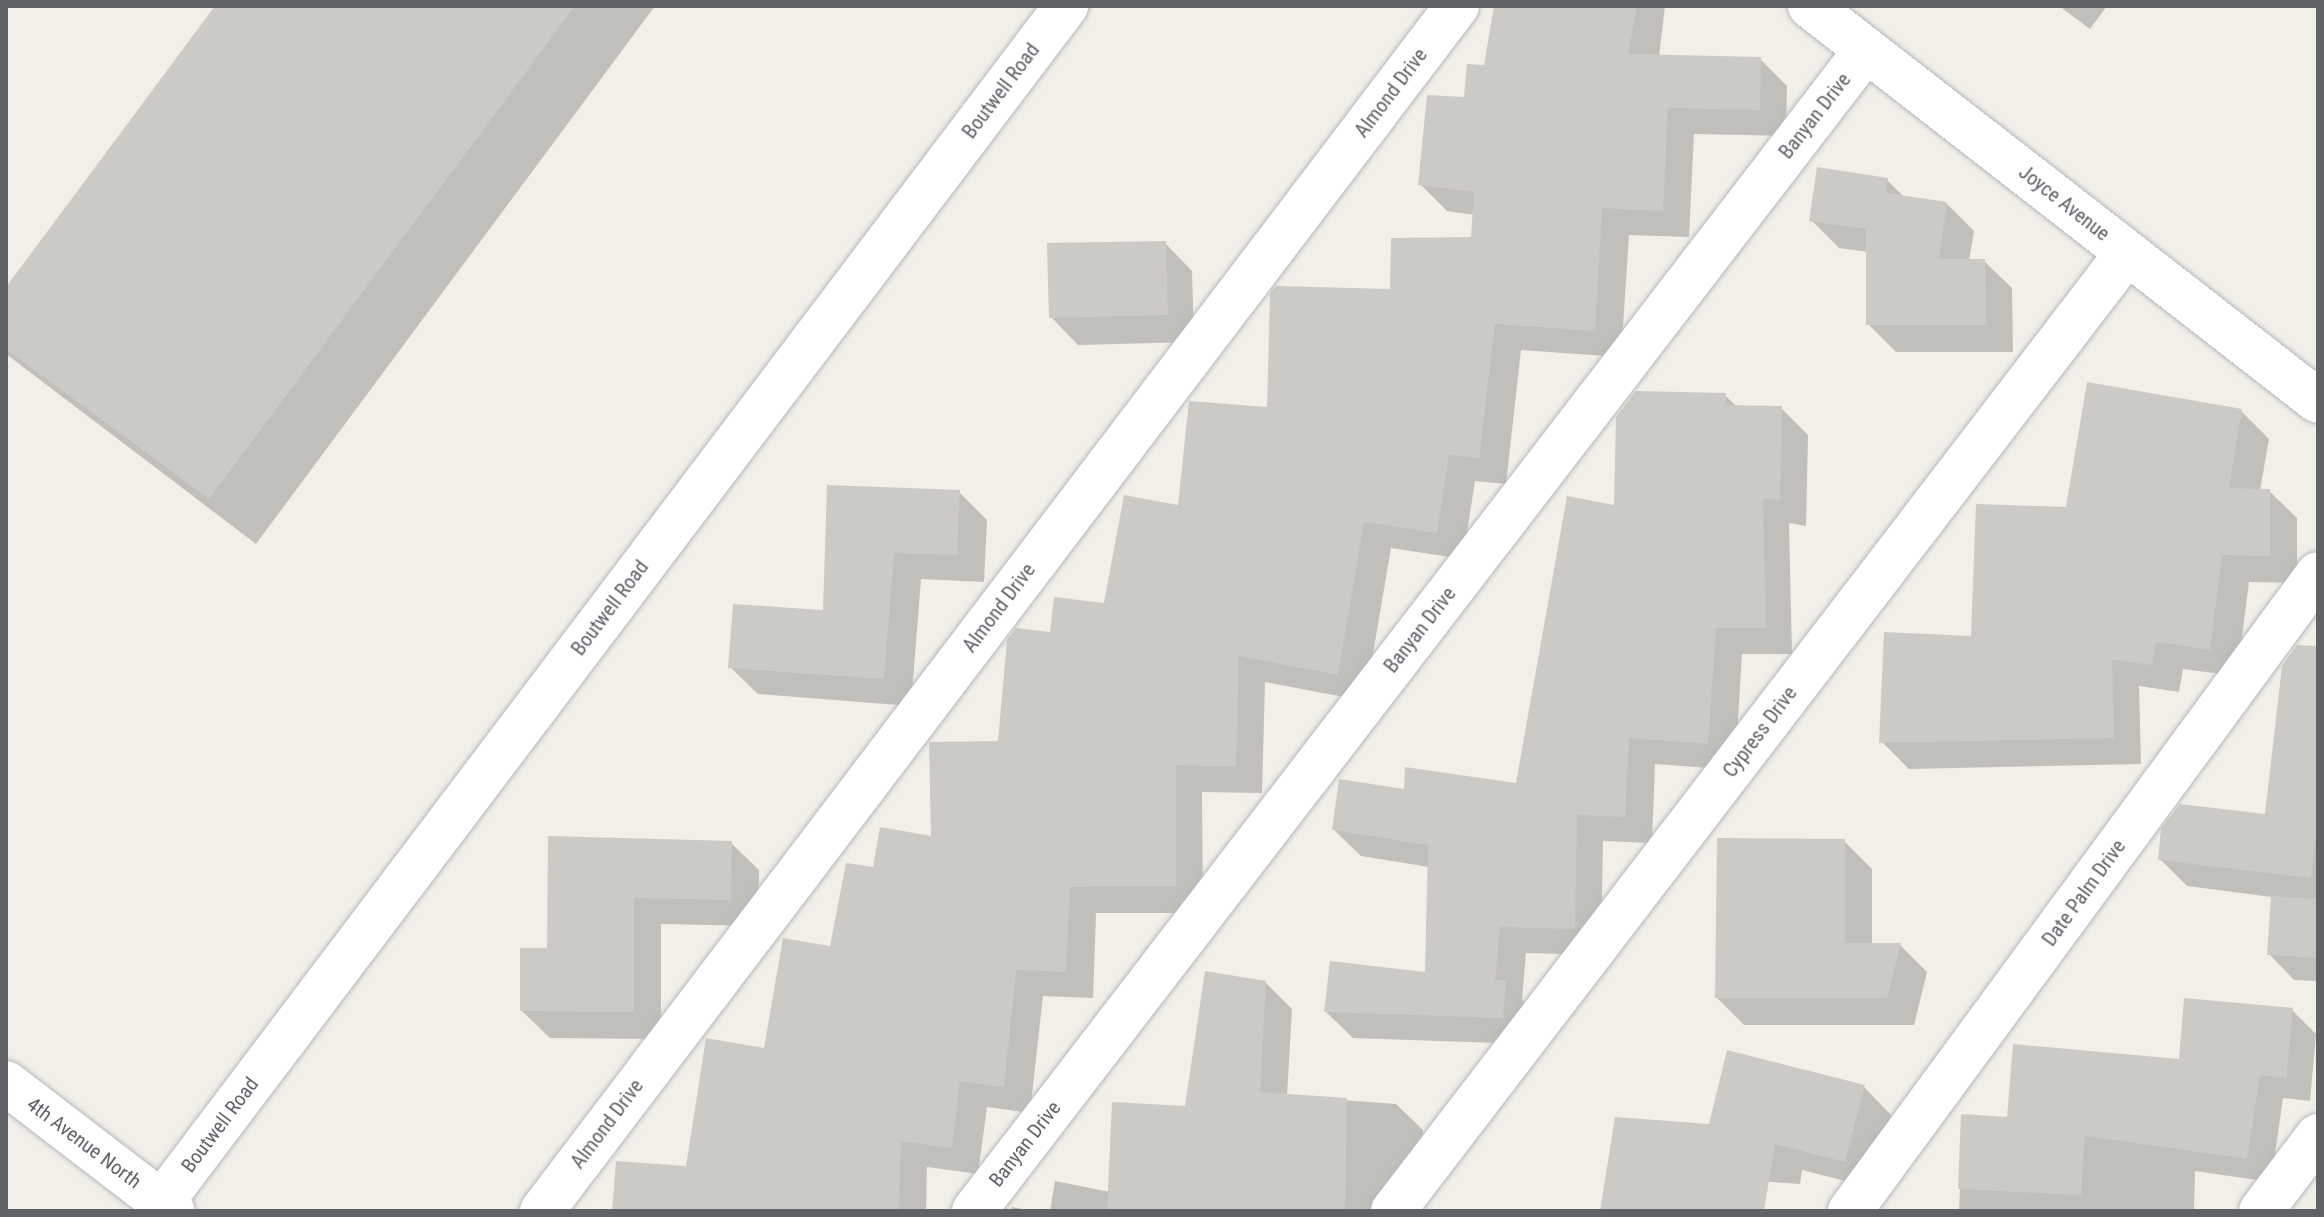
<!DOCTYPE html>
<html>
<head>
<meta charset="utf-8">
<style>
  body { margin:0 }
  #map { position:relative; width:2324px; height:1217px; overflow:hidden; background:#f1efe8; font-family:"Roboto Condensed",sans-serif }
  div>[style] { position:absolute }
  .shadow>* { inset:0; background:#0003 }
  .building>* { inset:0; background:#cccac5 }
  .roads { filter:drop-shadow(0 0 2px #b5b8bc) drop-shadow(0 0 2px #b5b8bc) }
  .minor>* { height:44px; margin:-22px; padding:0 22px; transform-origin:22px; border-radius:22px; background:#fff }
  .tertiary>* { height:44px; margin:-22px; padding:0 22px; transform-origin:22px; border-radius:22px; background:#fff }
  span { translate:-50% -50%; white-space:nowrap; text-align:center; line-height:1.15; -webkit-text-stroke:6px #fff; paint-order:stroke }
  .street-label { font-size:20px; color:#5f6368 }
  .frame { position:absolute; inset:0; border:8px solid #5f6368; pointer-events:none }
</style>
</head>
<body>
<div id="map">
  <div class="shadow">
    <i style="clip-path:polygon(217px 6px,655px 6px,256px 544px,6px 354px,6px 291px)"></i>
    <i style="clip-path:polygon(1497px 6px,1665px 6px,1659px 57px,1760px 59px,1787px 86px,1786px 136px,1694px 134px,1689px 237px,1629px 235px,1621px 357px,1521px 350px,1506px 484px,1475px 481px,1463px 559px,1391px 548px,1365px 701px,1265px 682px,1262px 793px,1202px 792px,1203px 913px,1096px 913px,1093px 998px,1043px 996px,1030px 1113px,987px 1107px,978px 1174px,927px 1167px,926px 1211px,614px 1211px,688px 1169px,831px 948px,875px 870px,933px 839px,1000px 743px,1052px 634px,1106px 605px,1180px 507px,1269px 410px,1391px 291px,1473px 238px,1475px 215px,1447px 211px,1420px 184px,1486px 67px)"></i>
    <i style="clip-path:polygon(2059px 6px,2107px 6px,2090px 29px)"></i>
    <i style="clip-path:polygon(1887px 180px,1905px 198px,1946px 203px,1974px 231px,1969px 261px,1984px 261px,2012px 288px,2013px 352px,1896px 352px,1868px 324px,1868px 252px,1839px 248px,1811px 220px)"></i>
    <i style="clip-path:polygon(1165px 243px,1192px 271px,1194px 342px,1078px 345px,1051px 317px)"></i>
    <i style="clip-path:polygon(1725px 395px,1737px 407px,1781px 408px,1808px 435px,1806px 526px,1789px 523px,1792px 654px,1742px 654px,1735px 770px,1655px 764px,1652px 843px,1603px 841px,1601px 955px,1526px 953px,1522px 1000px,1532px 1010px,1529px 1044px,1353px 1038px,1326px 1012px,1427px 974px,1429px 867px,1361px 856px,1334px 830px,1406px 791px,1518px 786px,1616px 507px)"></i>
    <i style="clip-path:polygon(2241px 411px,2269px 439px,2260px 490px,2269px 491px,2297px 518px,2297px 583px,2249px 582px,2237px 676px,2183px 669px,2179px 692px,2139px 686px,2141px 764px,1909px 769px,1882px 742px,1972px 638px,2068px 509px)"></i>
    <i style="clip-path:polygon(959px 492px,987px 520px,984px 582px,921px 579px,911px 706px,758px 694px,730px 667px,825px 613px)"></i>
    <i style="clip-path:polygon(2318px 778px,2318px 981px,2294px 980px,2269px 954px,2272px 897px,2187px 886px,2160px 859px,2268px 816px)"></i>
    <i style="clip-path:polygon(550px 838px,731px 843px,759px 870px,758px 926px,661px 924px,661px 1039px,550px 1038px,522px 1011px,549px 950px)"></i>
    <i style="clip-path:polygon(1844px 841px,1872px 869px,1872px 945px,1900px 945px,1927px 972px,1914px 1025px,1744px 1025px,1717px 998px)"></i>
    <i style="clip-path:polygon(1265px 982px,1292px 1009px,1287px 1096px,1396px 1104px,1423px 1130px,1418px 1198px,1410px 1211px,1050px 1211px,1055px 1181px,1110px 1192px,1186px 1109px)"></i>
    <i style="clip-path:polygon(2292px 1010px,2316px 1034px,2310px 1101px,2283px 1098px,2271px 1182px,2195px 1171px,2194px 1211px,1959px 1211px,1963px 1116px,2008px 1119px,2180px 1062px)"></i>
    <i style="clip-path:polygon(1864px 1087px,1891px 1115px,1873px 1188px,1802px 1170px,1800px 1184px,1731px 1179px,1704px 1152px)"></i>
    <i style="clip-path:polygon(1012px 1207px,1033px 1211px,1011px 1211px)"></i>
  </div>
  <div class="building">
    <i style="clip-path:polygon(215px 6px,575px 6px,209px 499px,6px 349px,6px 287px)"></i>
    <i style="clip-path:polygon(1494px 6px,1637px 6px,1628px 54px,1761px 57px,1760px 110px,1668px 108px,1663px 211px,1602px 208px,1595px 331px,1495px 324px,1479px 458px,1449px 455px,1437px 533px,1364px 522px,1338px 675px,1239px 656px,1236px 767px,1176px 765px,1176px 886px,1070px 887px,1066px 972px,1016px 970px,1004px 1087px,960px 1081px,952px 1148px,901px 1141px,899px 1211px,612px 1211px,616px 1161px,686px 1166px,706px 1038px,764px 1048px,783px 938px,830px 946px,846px 863px,873px 867px,880px 827px,931px 836px,929px 742px,998px 741px,1007px 640px,1016px 628px,1050px 632px,1054px 597px,1104px 603px,1124px 495px,1178px 505px,1189px 401px,1267px 407px,1270px 293px,1276px 286px,1390px 289px,1391px 238px,1471px 237px,1474px 192px,1418px 185px,1427px 95px,1464px 97px,1467px 64px,1484px 65px)"></i>
    <i style="clip-path:polygon(1817px 167px,1888px 178px,1886px 193px,1947px 202px,1939px 259px,1985px 259px,1986px 325px,1866px 325px,1866px 229px,1809px 221px)"></i>
    <i style="clip-path:polygon(1166px 241px,1168px 315px,1049px 318px,1047px 243px)"></i>
    <i style="clip-path:polygon(2087px 382px,2242px 409px,2229px 488px,2270px 489px,2270px 556px,2222px 555px,2210px 650px,2156px 642px,2152px 665px,2112px 660px,2114px 738px,1879px 743px,1884px 632px,1971px 636px,1976px 504px,2066px 507px)"></i>
    <i style="clip-path:polygon(1636px 391px,1726px 393px,1726px 405px,1782px 406px,1780px 500px,1763px 498px,1766px 628px,1716px 628px,1708px 744px,1629px 738px,1625px 817px,1577px 815px,1575px 929px,1500px 927px,1495px 980px,1506px 981px,1503px 1018px,1324px 1012px,1330px 961px,1425px 972px,1428px 845px,1332px 830px,1339px 779px,1404px 789px,1405px 767px,1516px 783px,1567px 496px,1614px 505px,1616px 417px)"></i>
    <i style="clip-path:polygon(827px 485px,960px 490px,957px 555px,894px 553px,884px 679px,728px 668px,733px 604px,823px 610px)"></i>
    <i style="clip-path:polygon(2297px 645px,2318px 646px,2318px 815px,2311px 878px,2158px 860px,2161px 829px,2180px 804px,2265px 814px,2282px 666px)"></i>
    <i style="clip-path:polygon(548px 836px,732px 841px,731px 900px,634px 898px,634px 1012px,520px 1011px,520px 948px,547px 948px)"></i>
    <i style="clip-path:polygon(1717px 838px,1845px 839px,1845px 943px,1901px 943px,1887px 998px,1715px 998px)"></i>
    <i style="clip-path:polygon(2271px 896px,2318px 899px,2318px 958px,2267px 955px)"></i>
    <i style="clip-path:polygon(1205px 971px,1266px 981px,1260px 1092px,1347px 1098px,1345px 1211px,1107px 1211px,1112px 1102px,1185px 1106px)"></i>
    <i style="clip-path:polygon(2184px 998px,2293px 1008px,2286px 1078px,2260px 1075px,2247px 1159px,2085px 1136px,2081px 1195px,1958px 1189px,1961px 1114px,2007px 1117px,2013px 1044px,2179px 1059px)"></i>
    <i style="clip-path:polygon(1727px 1050px,1865px 1085px,1845px 1162px,1775px 1144px,1764px 1211px,1600px 1211px,1615px 1117px,1709px 1124px)"></i>
  </div>
  <div class="roads">
    <div class="minor">
      <i style="left:1810px;top:6px;width:643px;rotate:37.87deg"></i>
      <i style="left:6px;top:1083px;width:210px;rotate:37.5deg"></i>
      <i style="left:542px;top:1211px;width:1513px;rotate:-52.79deg"></i>
      <i style="left:974px;top:1211px;width:1464px;rotate:-52.46deg"></i>
      <i style="left:1393px;top:1211px;width:1207px;rotate:-52.54deg"></i>
      <i style="left:1850px;top:1211px;width:790px;rotate:-53.7deg"></i>
      <i style="left:2261px;top:1211px;width:94px;rotate:-52.8deg"></i>
    </div>
    <div class="tertiary">
      <i style="left:155px;top:1211px;width:1511px;rotate:-52.91deg"></i>
    </div>
  </div>
  <div class="street-label">
    <span style="left:1001px;top:91px;rotate:-53deg">Boutwell Road</span>
    <span style="left:1391px;top:93px;rotate:-53deg">Almond Drive</span>
    <span style="left:1815px;top:116px;rotate:-52deg">Banyan Drive</span>
    <span style="left:2064px;top:203px;rotate:38deg">Joyce Avenue</span>
    <span style="left:610px;top:608px;rotate:-53deg">Boutwell Road</span>
    <span style="left:999px;top:608px;rotate:-53deg">Almond Drive</span>
    <span style="left:1420px;top:630px;rotate:-52deg">Banyan Drive</span>
    <span style="left:1760px;top:732px;rotate:-53deg">Cypress Drive</span>
    <span style="left:2084px;top:893px;rotate:-54deg">Date Palm Drive</span>
    <span style="left:607px;top:1124px;rotate:-53deg">Almond Drive</span>
    <span style="left:220px;top:1125px;rotate:-53deg">Boutwell Road</span>
    <span style="left:84px;top:1143px;rotate:37deg">4th Avenue North</span>
    <span style="left:1025px;top:1144px;rotate:-52deg">Banyan Drive</span>
  </div>
  <div class="frame"></div>
</div>
</body>
</html>
